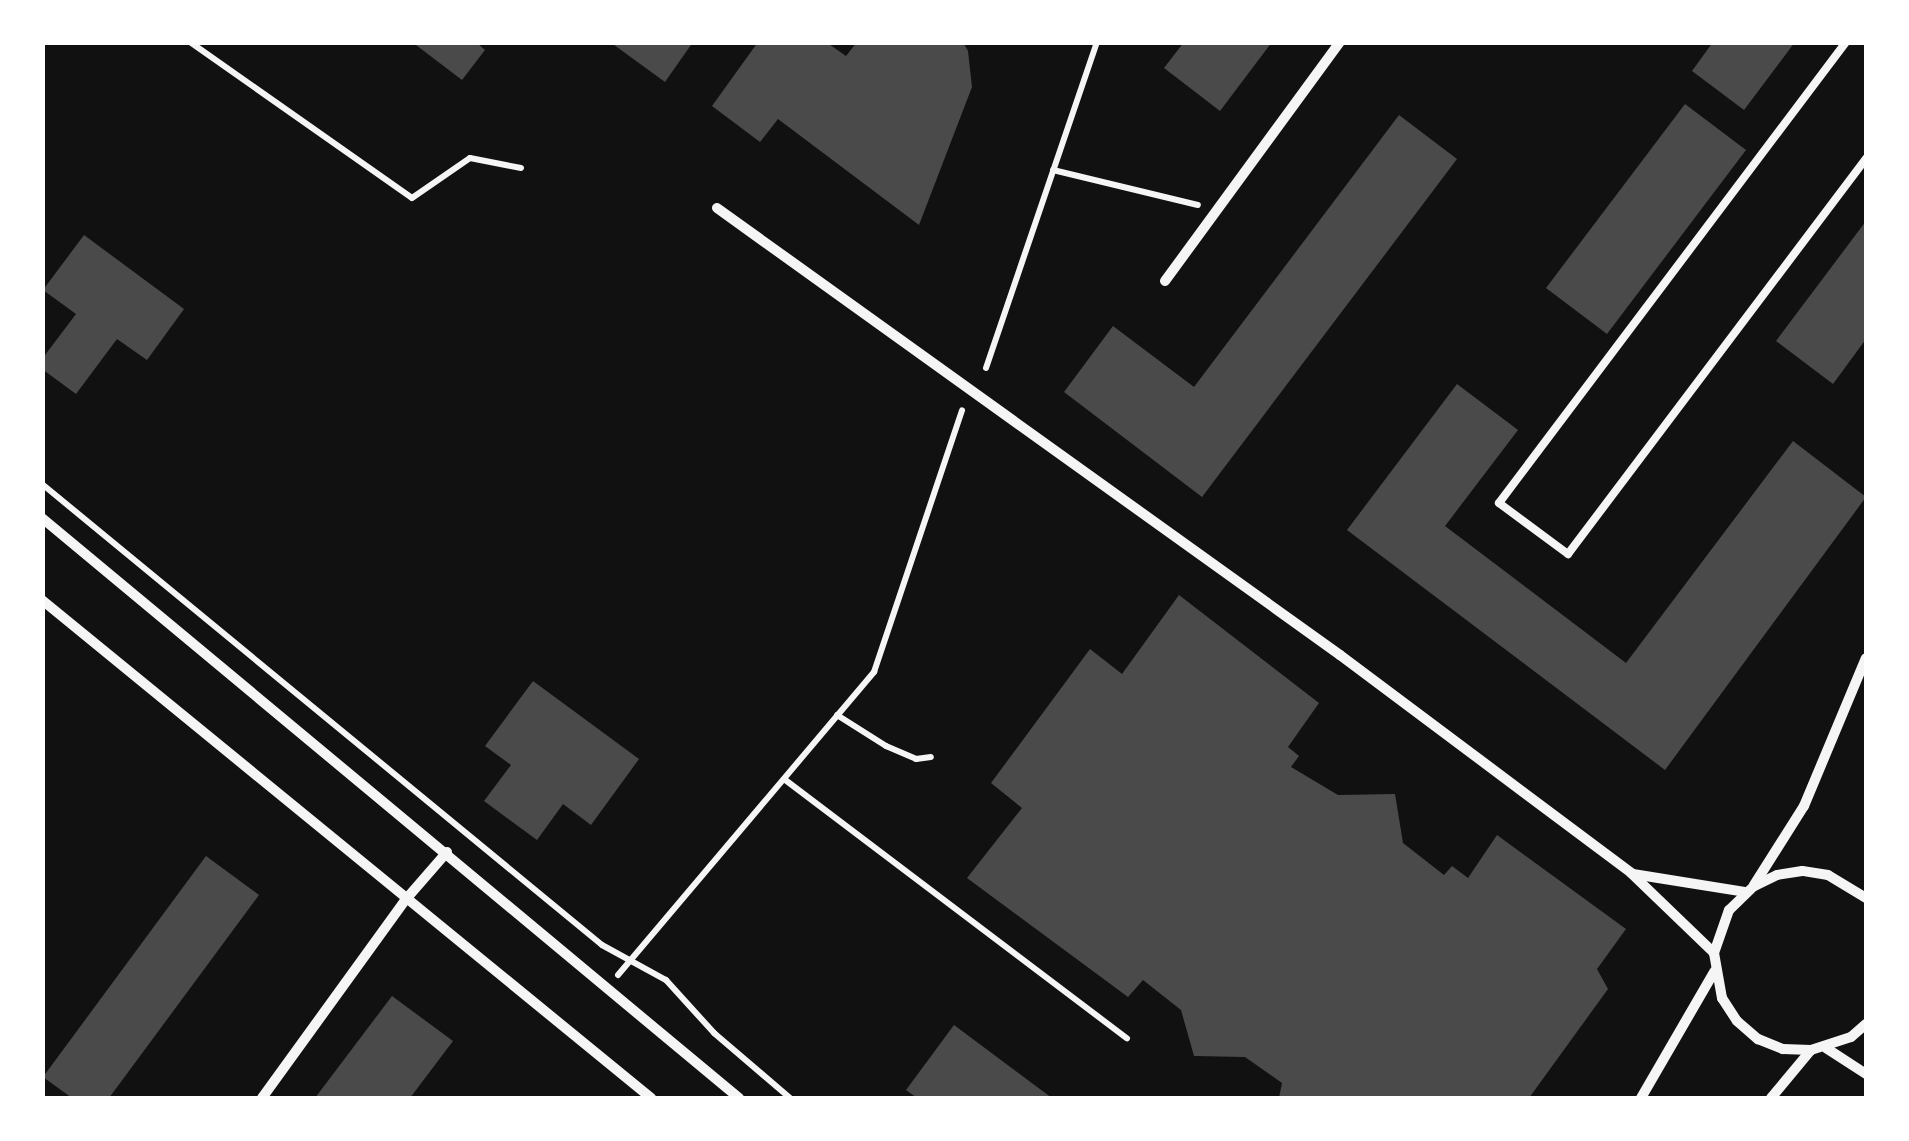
<!DOCTYPE html>
<html>
<head>
<meta charset="utf-8">
<style>
  body { margin:0 }
  #map { position:relative; width:1909px; height:1141px; overflow:hidden; background:#111; font-family:Quicksand,sans-serif }
  div>[style] { position:absolute }
  .building>* { inset:0; background:#4a4a4a }
  .path>* { height:6px; margin:-3px; padding:0 3px; transform-origin:3px; border-radius:3px; background:#f5f5f5 }
  .service>* { height:8px; margin:-4px; padding:0 4px; transform-origin:4px; border-radius:4px; background:#f5f5f5 }
  .minor>* { height:10px; margin:-5px; padding:0 5px; transform-origin:5px; border-radius:5px; background:#f5f5f5 }
  span { translate:-50% -50%; white-space:nowrap; text-align:center; line-height:1.15; -webkit-text-stroke:8px #fff; paint-order:stroke }
  .frame { position:absolute; inset:0; border:45px solid #fff; pointer-events:none }
</style>
</head>
<body>
<div id="map">
  <div class="building">
    <i style="clip-path:polygon(412px 42px,476px 42px,485px 50px,462px 80px)"></i>
    <i style="clip-path:polygon(610px 42px,693px 42px,665px 82px)"></i>
    <i style="clip-path:polygon(758px 42px,826px 42px,846px 56px,857px 42px,963px 42px,968px 51px,972px 87px,919px 225px,778px 119px,760px 142px,712px 106px)"></i>
    <i style="clip-path:polygon(1184px 42px,1272px 42px,1220px 111px,1164px 68px)"></i>
    <i style="clip-path:polygon(1713px 42px,1795px 42px,1744px 110px,1692px 71px)"></i>
    <i style="clip-path:polygon(1685px 104px,1746px 150px,1607px 334px,1546px 288px)"></i>
    <i style="clip-path:polygon(1399px 115px,1457px 159px,1202px 497px,1064px 392px,1113px 326px,1194px 387px)"></i>
    <i style="clip-path:polygon(1866px 221px,1866px 339px,1833px 384px,1776px 341px)"></i>
    <i style="clip-path:polygon(84px 235px,184px 309px,147px 360px,117px 339px,76px 394px,42px 369px,42px 359px,76px 314px,43px 290px)"></i>
    <i style="clip-path:polygon(1457px 384px,1518px 430px,1445px 526px,1626px 663px,1793px 441px,1866px 497px,1665px 770px,1347px 530px)"></i>
    <i style="clip-path:polygon(1179px 595px,1319px 703px,1288px 747px,1299px 756px,1291px 767px,1338px 795px,1395px 794px,1403px 843px,1444px 875px,1452px 866px,1468px 878px,1497px 835px,1626px 929px,1597px 969px,1608px 989px,1529px 1098px,1279px 1098px,1282px 1083px,1245px 1057px,1194px 1056px,1181px 1010px,1143px 980px,1128px 997px,967px 878px,1022px 808px,991px 783px,1090px 649px,1122px 674px)"></i>
    <i style="clip-path:polygon(533px 681px,639px 759px,591px 825px,563px 804px,537px 840px,484px 801px,511px 765px,485px 746px)"></i>
    <i style="clip-path:polygon(206px 856px,259px 895px,109px 1098px,72px 1098px,43px 1077px)"></i>
    <i style="clip-path:polygon(392px 996px,453px 1041px,410px 1098px,315px 1098px)"></i>
    <i style="clip-path:polygon(954px 1025px,1052px 1098px,917px 1098px,906px 1090px)"></i>
  </div>
  <div class="path">
    <i style="left:190px;top:42px;width:271px;rotate:35.1deg"></i>
    <i style="left:412px;top:198px;width:70px;rotate:-34.6deg"></i>
    <i style="left:470px;top:158px;width:52px;rotate:11.1deg"></i>
    <i style="left:1053px;top:170px;width:149px;rotate:13.6deg"></i>
    <i style="left:986px;top:368px;width:344px;rotate:-71.2deg"></i>
    <i style="left:42px;top:484px;width:725px;rotate:39.46deg"></i>
    <i style="left:602px;top:945px;width:73px;rotate:28.7deg"></i>
    <i style="left:666px;top:980px;width:72px;rotate:47.8deg"></i>
    <i style="left:714px;top:1033px;width:100px;rotate:40.5deg"></i>
    <i style="left:837px;top:715px;width:58px;rotate:32.3deg"></i>
    <i style="left:886px;top:746px;width:33px;rotate:23deg"></i>
    <i style="left:916px;top:759px;width:15px;rotate:-8deg"></i>
    <i style="left:784px;top:779px;width:430px;rotate:37.1deg"></i>
    <i style="left:618px;top:975px;width:397px;rotate:-49.8deg"></i>
    <i style="left:874px;top:672px;width:276px;rotate:-71.4deg"></i>
  </div>
  <div class="service">
    <i style="left:1846px;top:42px;width:577px;rotate:126.97deg"></i>
    <i style="left:1499px;top:503px;width:86px;rotate:36.5deg"></i>
    <i style="left:1568px;top:554px;width:496px;rotate:-53deg"></i>
  </div>
  <div class="minor">
    <i style="left:717px;top:208px;width:767px;rotate:35.66deg"></i>
    <i style="left:1340px;top:655px;width:364px;rotate:36.8deg"></i>
    <i style="left:1631px;top:873px;width:115px;rotate:43.9deg"></i>
    <i style="left:1165px;top:281px;width:296px;rotate:-53.8deg"></i>
    <i style="left:42px;top:518px;width:907px;rotate:39.77deg"></i>
    <i style="left:42px;top:600px;width:787px;rotate:39.27deg"></i>
    <i style="left:1633px;top:874px;width:113px;rotate:9.1deg"></i>
    <i style="left:1754px;top:885px;width:93px;rotate:-57.7deg"></i>
    <i style="left:1804px;top:806px;width:160px;rotate:-67.3deg"></i>
    <i style="left:1866px;top:898px;width:44px;rotate:-148.8deg"></i>
    <i style="left:1828px;top:875px;width:26px;rotate:-171deg"></i>
    <i style="left:1802px;top:871px;width:25px;rotate:171deg"></i>
    <i style="left:1777px;top:875px;width:25px;rotate:154deg"></i>
    <i style="left:1754px;top:886px;width:35px;rotate:136deg"></i>
    <i style="left:1729px;top:910px;width:46px;rotate:109.2deg"></i>
    <i style="left:1714px;top:953px;width:46px;rotate:79.9deg"></i>
    <i style="left:1722px;top:998px;width:27px;rotate:57deg"></i>
    <i style="left:1737px;top:1021px;width:28px;rotate:41deg"></i>
    <i style="left:1758px;top:1039px;width:27px;rotate:22deg"></i>
    <i style="left:1783px;top:1049px;width:28px;rotate:2deg"></i>
    <i style="left:1811px;top:1050px;width:42px;rotate:-18deg"></i>
    <i style="left:1851px;top:1037px;width:20px;rotate:-41deg"></i>
    <i style="left:1826px;top:1048px;width:48px;rotate:33deg"></i>
    <i style="left:262px;top:1098px;width:247px;rotate:-54.1deg"></i>
    <i style="left:407px;top:898px;width:61px;rotate:-49deg"></i>
    <i style="left:1641px;top:1098px;width:146px;rotate:-59.9deg"></i>
    <i style="left:1771px;top:1098px;width:62px;rotate:-50.2deg"></i>
  </div>
  <div class="frame"></div>
</div>
</body>
</html>
